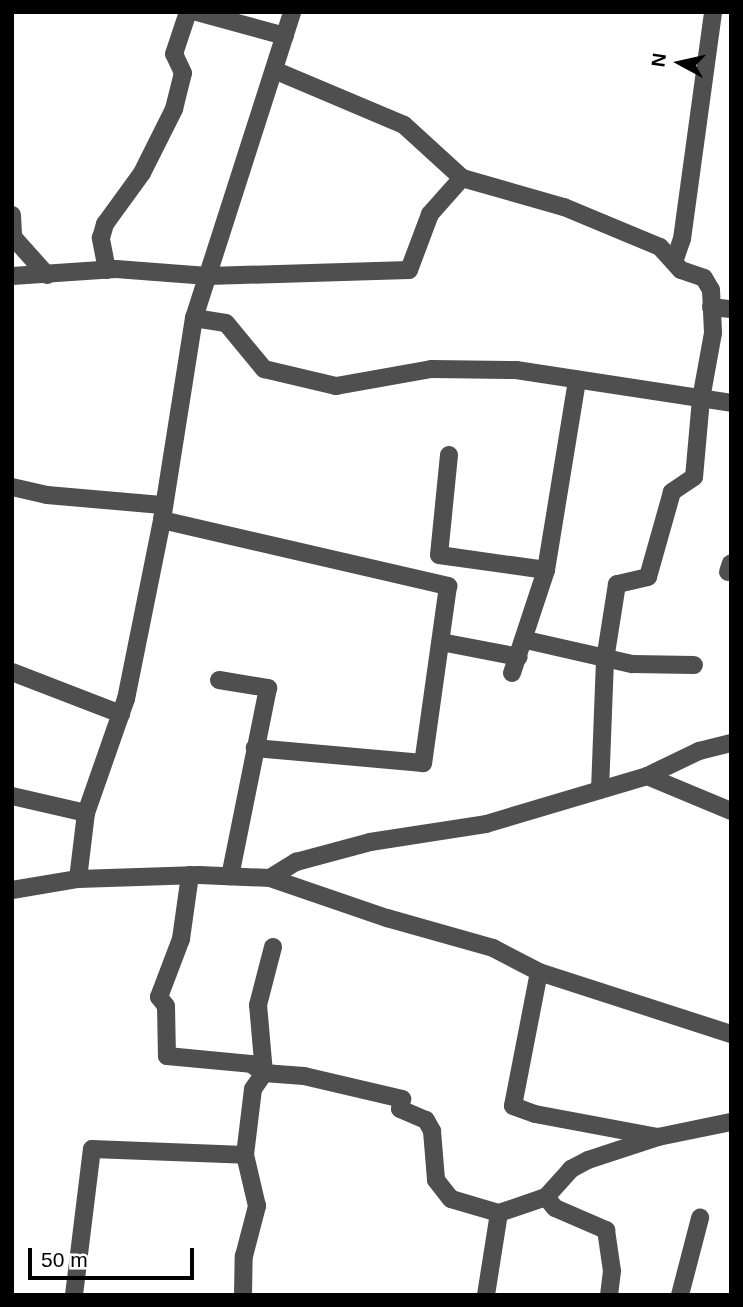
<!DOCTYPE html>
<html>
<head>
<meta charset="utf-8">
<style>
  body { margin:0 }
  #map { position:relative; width:743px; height:1307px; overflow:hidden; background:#fff; font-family:Helvetica,sans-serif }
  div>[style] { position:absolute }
  .minor>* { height:18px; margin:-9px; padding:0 9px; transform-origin:9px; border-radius:9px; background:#4f4f4f }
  span { translate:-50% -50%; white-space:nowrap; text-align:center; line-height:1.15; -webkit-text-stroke:5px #fff; paint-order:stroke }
  .frame { position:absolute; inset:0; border:14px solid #000; pointer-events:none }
  .north { position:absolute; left:645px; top:28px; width:70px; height:70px; -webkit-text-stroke:5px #fff; paint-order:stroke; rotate:278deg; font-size:19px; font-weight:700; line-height:28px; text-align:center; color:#000 }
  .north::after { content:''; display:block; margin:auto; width:24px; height:32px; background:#000; clip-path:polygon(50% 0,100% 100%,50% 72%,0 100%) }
  .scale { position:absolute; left:28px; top:1248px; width:166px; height:32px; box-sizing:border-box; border:4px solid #000; border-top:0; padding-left:9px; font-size:21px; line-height:24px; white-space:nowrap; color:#000; -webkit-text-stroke:5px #fff; paint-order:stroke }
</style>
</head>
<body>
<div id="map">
  <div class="minor">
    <i style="left:197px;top:12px;width:91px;rotate:15.3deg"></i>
    <i style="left:274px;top:70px;width:141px;rotate:22.9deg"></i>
    <i style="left:404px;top:125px;width:79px;rotate:42.4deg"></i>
    <i style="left:462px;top:178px;width:106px;rotate:15.9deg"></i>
    <i style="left:564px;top:207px;width:104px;rotate:22.6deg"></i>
    <i style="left:660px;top:247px;width:31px;rotate:48deg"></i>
    <i style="left:681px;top:270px;width:24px;rotate:19deg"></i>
    <i style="left:704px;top:278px;width:14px;rotate:60deg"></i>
    <i style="left:711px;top:290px;width:43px;rotate:87.3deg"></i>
    <i style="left:713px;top:333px;width:67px;rotate:100.3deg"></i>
    <i style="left:701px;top:399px;width:78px;rotate:95.1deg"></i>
    <i style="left:694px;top:477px;width:27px;rotate:146deg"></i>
    <i style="left:672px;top:492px;width:88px;rotate:105.8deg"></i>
    <i style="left:648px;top:577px;width:32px;rotate:167deg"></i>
    <i style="left:617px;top:584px;width:77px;rotate:99deg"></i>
    <i style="left:605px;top:660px;width:130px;rotate:92.2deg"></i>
    <i style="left:12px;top:215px;width:22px;rotate:87deg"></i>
    <i style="left:13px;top:237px;width:51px;rotate:48.2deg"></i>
    <i style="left:675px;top:259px;width:21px;rotate:-71deg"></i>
    <i style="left:682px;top:239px;width:229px;rotate:-82.2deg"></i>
    <i style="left:107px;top:270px;width:33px;rotate:-101deg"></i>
    <i style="left:101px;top:238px;width:15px;rotate:-74deg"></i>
    <i style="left:105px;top:224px;width:63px;rotate:-54deg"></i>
    <i style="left:142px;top:173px;width:72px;rotate:-63.4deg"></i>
    <i style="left:174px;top:109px;width:37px;rotate:-76deg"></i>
    <i style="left:183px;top:73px;width:21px;rotate:-115deg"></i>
    <i style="left:174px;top:54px;width:44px;rotate:-71.6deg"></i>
    <i style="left:12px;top:276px;width:104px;rotate:-3.9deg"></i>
    <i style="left:116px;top:269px;width:92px;rotate:4.4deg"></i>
    <i style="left:208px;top:276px;width:201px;rotate:-1.7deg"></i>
    <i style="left:409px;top:270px;width:60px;rotate:-69.4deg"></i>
    <i style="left:430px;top:214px;width:48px;rotate:-48.4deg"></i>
    <i style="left:711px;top:307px;width:20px;rotate:6deg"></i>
    <i style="left:194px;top:318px;width:32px;rotate:9deg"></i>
    <i style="left:226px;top:323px;width:60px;rotate:50.4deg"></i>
    <i style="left:264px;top:369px;width:74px;rotate:13.3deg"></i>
    <i style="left:336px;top:386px;width:97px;rotate:-10.1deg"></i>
    <i style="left:431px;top:369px;width:85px;rotate:0.7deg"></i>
    <i style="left:516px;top:370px;width:218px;rotate:8.7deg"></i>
    <i style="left:449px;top:455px;width:100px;rotate:95.7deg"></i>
    <i style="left:439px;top:555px;width:108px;rotate:8deg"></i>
    <i style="left:12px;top:487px;width:36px;rotate:13deg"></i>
    <i style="left:47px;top:495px;width:115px;rotate:5deg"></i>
    <i style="left:162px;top:520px;width:294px;rotate:13deg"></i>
    <i style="left:448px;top:586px;width:179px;rotate:98deg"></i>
    <i style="left:423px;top:763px;width:169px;rotate:-174.9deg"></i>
    <i style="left:728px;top:572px;width:9px;rotate:-72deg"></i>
    <i style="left:526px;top:640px;width:109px;rotate:12.8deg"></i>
    <i style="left:632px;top:664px;width:62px;rotate:0.9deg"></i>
    <i style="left:441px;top:642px;width:79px;rotate:10.9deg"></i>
    <i style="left:12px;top:672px;width:117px;rotate:21.1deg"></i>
    <i style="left:512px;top:673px;width:108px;rotate:-71.7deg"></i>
    <i style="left:546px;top:570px;width:193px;rotate:-80.7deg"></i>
    <i style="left:219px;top:680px;width:50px;rotate:9.3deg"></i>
    <i style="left:268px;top:688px;width:192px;rotate:101.4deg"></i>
    <i style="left:647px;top:776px;width:91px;rotate:22.6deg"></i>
    <i style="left:12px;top:796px;width:76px;rotate:12.9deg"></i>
    <i style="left:190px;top:875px;width:65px;rotate:98deg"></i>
    <i style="left:181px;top:939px;width:62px;rotate:110.8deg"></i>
    <i style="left:159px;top:997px;width:11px;rotate:52deg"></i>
    <i style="left:166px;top:1006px;width:50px;rotate:88.9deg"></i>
    <i style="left:167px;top:1056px;width:84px;rotate:5.4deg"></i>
    <i style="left:251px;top:1064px;width:16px;rotate:35deg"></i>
    <i style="left:264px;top:1073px;width:40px;rotate:4.3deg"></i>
    <i style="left:304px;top:1076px;width:101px;rotate:13.2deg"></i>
    <i style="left:402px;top:1099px;width:10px;rotate:101deg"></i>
    <i style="left:400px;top:1109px;width:28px;rotate:23deg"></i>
    <i style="left:426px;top:1120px;width:13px;rotate:61deg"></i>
    <i style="left:432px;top:1131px;width:49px;rotate:85.3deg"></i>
    <i style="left:436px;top:1180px;width:24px;rotate:52deg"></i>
    <i style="left:451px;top:1199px;width:50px;rotate:16.3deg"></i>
    <i style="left:499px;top:1213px;width:50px;rotate:-18.8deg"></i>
    <i style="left:546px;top:1197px;width:38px;rotate:-48deg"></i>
    <i style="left:571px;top:1169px;width:19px;rotate:-28deg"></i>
    <i style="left:588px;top:1160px;width:74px;rotate:-18.2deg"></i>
    <i style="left:658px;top:1137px;width:75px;rotate:-11.6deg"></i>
    <i style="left:270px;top:878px;width:31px;rotate:-32deg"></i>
    <i style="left:296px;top:862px;width:77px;rotate:-15.1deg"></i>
    <i style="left:370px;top:842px;width:117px;rotate:-8.8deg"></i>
    <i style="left:486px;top:824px;width:168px;rotate:-16.6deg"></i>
    <i style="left:647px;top:776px;width:58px;rotate:-25.7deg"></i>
    <i style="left:699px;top:751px;width:33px;rotate:-14deg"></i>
    <i style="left:78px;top:879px;width:66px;rotate:-83.1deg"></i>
    <i style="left:86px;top:813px;width:121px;rotate:-70.7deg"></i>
    <i style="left:126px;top:699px;width:183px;rotate:-78.6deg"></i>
    <i style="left:162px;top:520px;width:205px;rotate:-81deg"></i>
    <i style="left:194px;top:318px;width:321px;rotate:-72.2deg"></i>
    <i style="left:12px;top:890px;width:67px;rotate:-9.5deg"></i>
    <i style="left:78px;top:879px;width:121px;rotate:-1.9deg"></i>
    <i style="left:199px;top:875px;width:71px;rotate:2.4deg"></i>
    <i style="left:270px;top:878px;width:124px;rotate:18.9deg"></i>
    <i style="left:387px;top:918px;width:110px;rotate:15.8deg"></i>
    <i style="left:493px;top:948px;width:52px;rotate:27.6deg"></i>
    <i style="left:539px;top:972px;width:202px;rotate:17.9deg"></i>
    <i style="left:539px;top:972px;width:136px;rotate:101deg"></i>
    <i style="left:513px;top:1106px;width:23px;rotate:20deg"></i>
    <i style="left:535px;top:1114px;width:125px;rotate:10.6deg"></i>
    <i style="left:546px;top:1197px;width:14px;rotate:51deg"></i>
    <i style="left:555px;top:1208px;width:56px;rotate:23.3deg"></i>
    <i style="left:606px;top:1230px;width:41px;rotate:81.7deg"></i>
    <i style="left:612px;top:1271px;width:24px;rotate:97deg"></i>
    <i style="left:74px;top:1295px;width:147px;rotate:-83deg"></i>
    <i style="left:92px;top:1149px;width:153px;rotate:2.2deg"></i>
    <i style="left:243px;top:1295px;width:39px;rotate:-89deg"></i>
    <i style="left:244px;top:1256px;width:52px;rotate:-75.4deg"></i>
    <i style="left:257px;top:1206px;width:52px;rotate:-103.2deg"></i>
    <i style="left:245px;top:1155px;width:66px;rotate:-83.1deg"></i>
    <i style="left:253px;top:1089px;width:19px;rotate:-55deg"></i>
    <i style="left:264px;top:1073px;width:68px;rotate:-95deg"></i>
    <i style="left:258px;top:1005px;width:60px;rotate:-75.5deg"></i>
    <i style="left:486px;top:1295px;width:83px;rotate:-81deg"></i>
    <i style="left:680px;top:1295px;width:80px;rotate:-75.4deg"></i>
  </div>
  <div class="frame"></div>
  <div class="north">N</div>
  <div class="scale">50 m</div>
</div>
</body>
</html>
